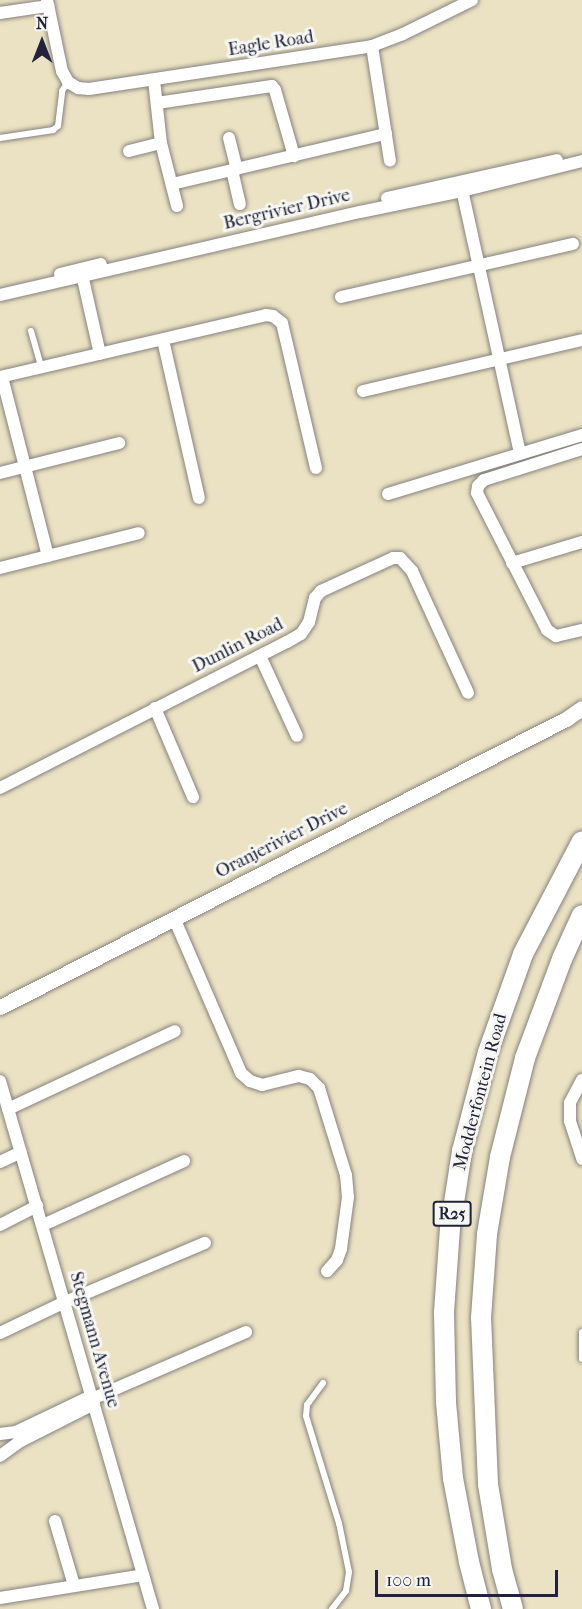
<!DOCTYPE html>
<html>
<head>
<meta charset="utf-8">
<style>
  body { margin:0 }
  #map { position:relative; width:582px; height:1609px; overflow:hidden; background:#ebe2c3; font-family:"IM FELL French Canon",serif }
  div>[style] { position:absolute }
  .roads { filter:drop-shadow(0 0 2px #86827f) drop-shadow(0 0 2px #86827f) }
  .service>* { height:6px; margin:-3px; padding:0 3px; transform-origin:3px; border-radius:3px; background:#fff }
  .minor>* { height:12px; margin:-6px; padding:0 6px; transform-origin:6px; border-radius:6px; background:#fff }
  .tertiary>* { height:15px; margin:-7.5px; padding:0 7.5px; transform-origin:7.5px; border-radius:7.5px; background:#fff }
  .primary>* { height:20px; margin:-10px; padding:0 10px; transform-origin:10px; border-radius:10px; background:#fff }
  span { translate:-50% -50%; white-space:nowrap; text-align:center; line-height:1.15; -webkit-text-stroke:6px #f6f6f2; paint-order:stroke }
  .shield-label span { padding:2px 4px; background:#f6f6f2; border:2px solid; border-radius:4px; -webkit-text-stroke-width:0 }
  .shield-label { font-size:16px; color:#22223b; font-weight:700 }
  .street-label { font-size:18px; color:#22223b }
  .north { position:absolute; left:12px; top:12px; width:60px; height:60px; -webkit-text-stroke:4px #f6f6f2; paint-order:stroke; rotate:0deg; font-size:16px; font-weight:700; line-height:24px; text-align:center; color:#22223b }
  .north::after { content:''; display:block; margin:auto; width:21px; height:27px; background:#22223b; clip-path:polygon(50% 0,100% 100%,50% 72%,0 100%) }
  .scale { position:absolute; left:375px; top:1570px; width:183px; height:27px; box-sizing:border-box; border:3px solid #22223b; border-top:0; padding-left:8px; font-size:18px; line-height:21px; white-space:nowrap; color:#22223b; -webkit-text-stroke:4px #f6f6f2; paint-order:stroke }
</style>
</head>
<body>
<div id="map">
  <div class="roads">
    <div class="service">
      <i style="left:0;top:138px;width:54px;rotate:-8.6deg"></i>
      <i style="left:53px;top:130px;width:6px;rotate:-39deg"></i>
      <i style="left:58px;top:126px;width:35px;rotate:-83deg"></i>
      <i style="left:62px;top:91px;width:11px;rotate:-56deg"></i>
      <i style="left:31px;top:331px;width:37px;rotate:74deg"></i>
      <i style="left:582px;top:1332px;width:27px;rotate:90deg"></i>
      <i style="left:323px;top:1383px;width:27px;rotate:126deg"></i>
      <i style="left:307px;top:1405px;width:11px;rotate:95deg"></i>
      <i style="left:306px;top:1416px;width:112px;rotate:72.9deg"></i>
      <i style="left:339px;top:1523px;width:50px;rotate:78.5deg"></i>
      <i style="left:349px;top:1572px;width:19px;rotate:99deg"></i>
      <i style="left:346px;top:1591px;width:23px;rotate:128deg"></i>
    </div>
    <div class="minor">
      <i style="left:47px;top:0;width:73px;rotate:78.1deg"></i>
      <i style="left:62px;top:71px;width:13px;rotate:61deg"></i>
      <i style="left:68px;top:82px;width:12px;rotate:31deg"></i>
      <i style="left:78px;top:88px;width:11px;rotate:5deg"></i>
      <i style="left:89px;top:89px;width:286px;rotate:-8.6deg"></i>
      <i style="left:372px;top:46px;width:33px;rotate:-21deg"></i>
      <i style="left:403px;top:34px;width:77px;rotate:-26.2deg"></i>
      <i style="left:0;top:13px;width:49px;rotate:-8.3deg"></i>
      <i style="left:372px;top:46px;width:116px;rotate:81.1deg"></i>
      <i style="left:154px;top:80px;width:63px;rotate:83.7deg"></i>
      <i style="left:161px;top:143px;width:65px;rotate:75.7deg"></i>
      <i style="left:157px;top:103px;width:116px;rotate:-8.4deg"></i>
      <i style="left:272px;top:86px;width:5px;rotate:53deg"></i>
      <i style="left:275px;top:90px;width:69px;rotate:73.9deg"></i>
      <i style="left:229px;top:138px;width:32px;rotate:76deg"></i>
      <i style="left:129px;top:151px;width:33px;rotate:-14deg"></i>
      <i style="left:232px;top:170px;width:35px;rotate:77deg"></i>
      <i style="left:172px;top:184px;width:220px;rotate:-13.2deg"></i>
      <i style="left:461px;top:185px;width:275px;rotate:77.6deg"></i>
      <i style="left:387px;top:198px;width:174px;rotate:-12.6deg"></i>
      <i style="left:81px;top:270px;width:86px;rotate:77.3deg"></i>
      <i style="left:60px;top:274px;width:42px;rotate:-13.7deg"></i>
      <i style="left:0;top:295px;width:369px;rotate:-13deg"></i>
      <i style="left:360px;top:212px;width:104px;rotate:-11.6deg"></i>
      <i style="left:462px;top:191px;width:124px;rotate:-14deg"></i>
      <i style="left:341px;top:297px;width:238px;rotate:-12.9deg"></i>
      <i style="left:163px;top:340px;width:162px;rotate:77.2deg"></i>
      <i style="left:0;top:377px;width:273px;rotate:-13.1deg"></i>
      <i style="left:266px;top:315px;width:7px;rotate:8deg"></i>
      <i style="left:273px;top:316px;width:11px;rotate:38deg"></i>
      <i style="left:282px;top:323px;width:149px;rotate:76.8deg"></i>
      <i style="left:2px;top:377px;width:185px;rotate:75.6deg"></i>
      <i style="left:363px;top:391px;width:225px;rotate:-13.1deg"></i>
      <i style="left:582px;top:449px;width:103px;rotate:162.4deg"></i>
      <i style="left:484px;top:480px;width:8px;rotate:135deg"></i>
      <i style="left:478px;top:486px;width:7px;rotate:98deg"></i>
      <i style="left:477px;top:493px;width:154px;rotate:62.9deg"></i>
      <i style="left:547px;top:630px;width:11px;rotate:34deg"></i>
      <i style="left:556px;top:636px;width:27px;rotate:-13deg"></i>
      <i style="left:0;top:473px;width:123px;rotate:-14.1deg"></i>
      <i style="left:388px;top:494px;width:203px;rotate:-16.9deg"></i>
      <i style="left:512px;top:563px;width:73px;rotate:-16.7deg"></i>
      <i style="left:0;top:568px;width:143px;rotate:-14.1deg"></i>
      <i style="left:260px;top:656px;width:88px;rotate:65.2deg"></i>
      <i style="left:155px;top:708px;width:97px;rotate:66.9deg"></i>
      <i style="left:0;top:788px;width:322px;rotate:-27deg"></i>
      <i style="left:287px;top:642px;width:16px;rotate:-30deg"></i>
      <i style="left:301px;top:634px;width:14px;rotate:-56deg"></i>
      <i style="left:309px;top:622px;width:25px;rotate:-76deg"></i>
      <i style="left:315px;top:598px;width:9px;rotate:-49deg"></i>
      <i style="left:321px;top:591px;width:79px;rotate:-24.6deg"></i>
      <i style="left:393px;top:558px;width:7px"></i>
      <i style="left:400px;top:558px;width:18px;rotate:47deg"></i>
      <i style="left:412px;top:571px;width:134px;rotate:65.3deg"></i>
      <i style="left:174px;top:918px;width:169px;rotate:66.6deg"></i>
      <i style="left:241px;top:1073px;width:12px;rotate:42deg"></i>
      <i style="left:250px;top:1081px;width:13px;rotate:18deg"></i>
      <i style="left:262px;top:1085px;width:38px;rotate:-14deg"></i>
      <i style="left:299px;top:1076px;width:11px;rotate:15deg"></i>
      <i style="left:310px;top:1079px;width:13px;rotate:45deg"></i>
      <i style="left:319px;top:1088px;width:91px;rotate:72.8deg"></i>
      <i style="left:346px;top:1175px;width:22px;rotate:85deg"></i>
      <i style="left:348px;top:1197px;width:52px;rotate:97.7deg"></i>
      <i style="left:341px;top:1249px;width:12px;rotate:110deg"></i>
      <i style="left:337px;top:1260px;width:15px;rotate:132deg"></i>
      <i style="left:582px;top:1080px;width:26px;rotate:118deg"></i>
      <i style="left:570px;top:1103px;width:18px;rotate:90deg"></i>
      <i style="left:570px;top:1121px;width:40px;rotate:72deg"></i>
      <i style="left:0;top:1081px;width:550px;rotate:73.84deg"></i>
      <i style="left:8px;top:1109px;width:184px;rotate:-25deg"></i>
      <i style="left:0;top:1162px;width:23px;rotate:-25deg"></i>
      <i style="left:0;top:1225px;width:42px;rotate:-27.2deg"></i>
      <i style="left:43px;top:1225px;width:155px;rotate:-24.4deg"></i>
      <i style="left:0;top:1333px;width:72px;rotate:-25.5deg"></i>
      <i style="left:65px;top:1302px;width:152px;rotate:-22.9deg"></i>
      <i style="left:92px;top:1399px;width:168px;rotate:-23.5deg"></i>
      <i style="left:0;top:1434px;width:16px;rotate:-7deg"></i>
      <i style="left:16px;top:1432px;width:83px;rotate:-25.6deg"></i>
      <i style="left:0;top:1456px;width:26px;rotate:-36deg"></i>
      <i style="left:21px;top:1441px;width:82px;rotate:-26.9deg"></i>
      <i style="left:55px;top:1521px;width:67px;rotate:73.5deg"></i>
      <i style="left:0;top:1598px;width:145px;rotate:-9.1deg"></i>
    </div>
    <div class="tertiary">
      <i style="left:0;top:1007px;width:635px;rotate:-26.97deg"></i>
      <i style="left:566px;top:719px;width:19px;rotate:-35deg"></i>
    </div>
    <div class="primary">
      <i style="left:481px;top:1609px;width:49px;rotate:-104.3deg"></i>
      <i style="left:469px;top:1562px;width:86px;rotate:-100.8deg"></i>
      <i style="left:453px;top:1478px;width:76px;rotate:-95.3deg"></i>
      <i style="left:446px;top:1402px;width:90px;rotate:-91.3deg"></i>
      <i style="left:444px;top:1312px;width:84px;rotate:-85.9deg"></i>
      <i style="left:450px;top:1228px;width:78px;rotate:-81.1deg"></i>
      <i style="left:462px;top:1151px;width:102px;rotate:-75.3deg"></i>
      <i style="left:488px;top:1052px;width:104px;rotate:-70.3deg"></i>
      <i style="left:523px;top:954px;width:127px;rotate:-62.4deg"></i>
      <i style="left:513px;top:1609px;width:41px;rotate:-105.4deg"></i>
      <i style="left:502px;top:1569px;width:86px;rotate:-99.4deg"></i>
      <i style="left:488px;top:1484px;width:166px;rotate:-92.4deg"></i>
      <i style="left:481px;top:1318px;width:84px;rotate:-85.9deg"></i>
      <i style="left:487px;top:1234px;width:78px;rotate:-80.4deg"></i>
      <i style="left:500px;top:1157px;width:102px;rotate:-75.8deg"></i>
      <i style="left:525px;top:1058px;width:106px;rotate:-69.5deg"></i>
      <i style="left:562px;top:959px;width:48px;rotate:-65.6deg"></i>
    </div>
  </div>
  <div class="shield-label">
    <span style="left:452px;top:1214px">R25</span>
  </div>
  <div class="street-label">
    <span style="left:271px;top:44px;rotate:-9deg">Eagle Road</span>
    <span style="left:287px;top:210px;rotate:-13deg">Bergrivier Drive</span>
    <span style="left:238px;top:646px;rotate:-27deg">Dunlin Road</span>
    <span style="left:282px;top:841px;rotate:-27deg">Oranjerivier Drive</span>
    <span style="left:481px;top:1092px;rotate:-75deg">Modderfontein Road</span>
    <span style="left:94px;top:1340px;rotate:74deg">Stegmann Avenue</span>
  </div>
  <div class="north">N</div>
  <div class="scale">100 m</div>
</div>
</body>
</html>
